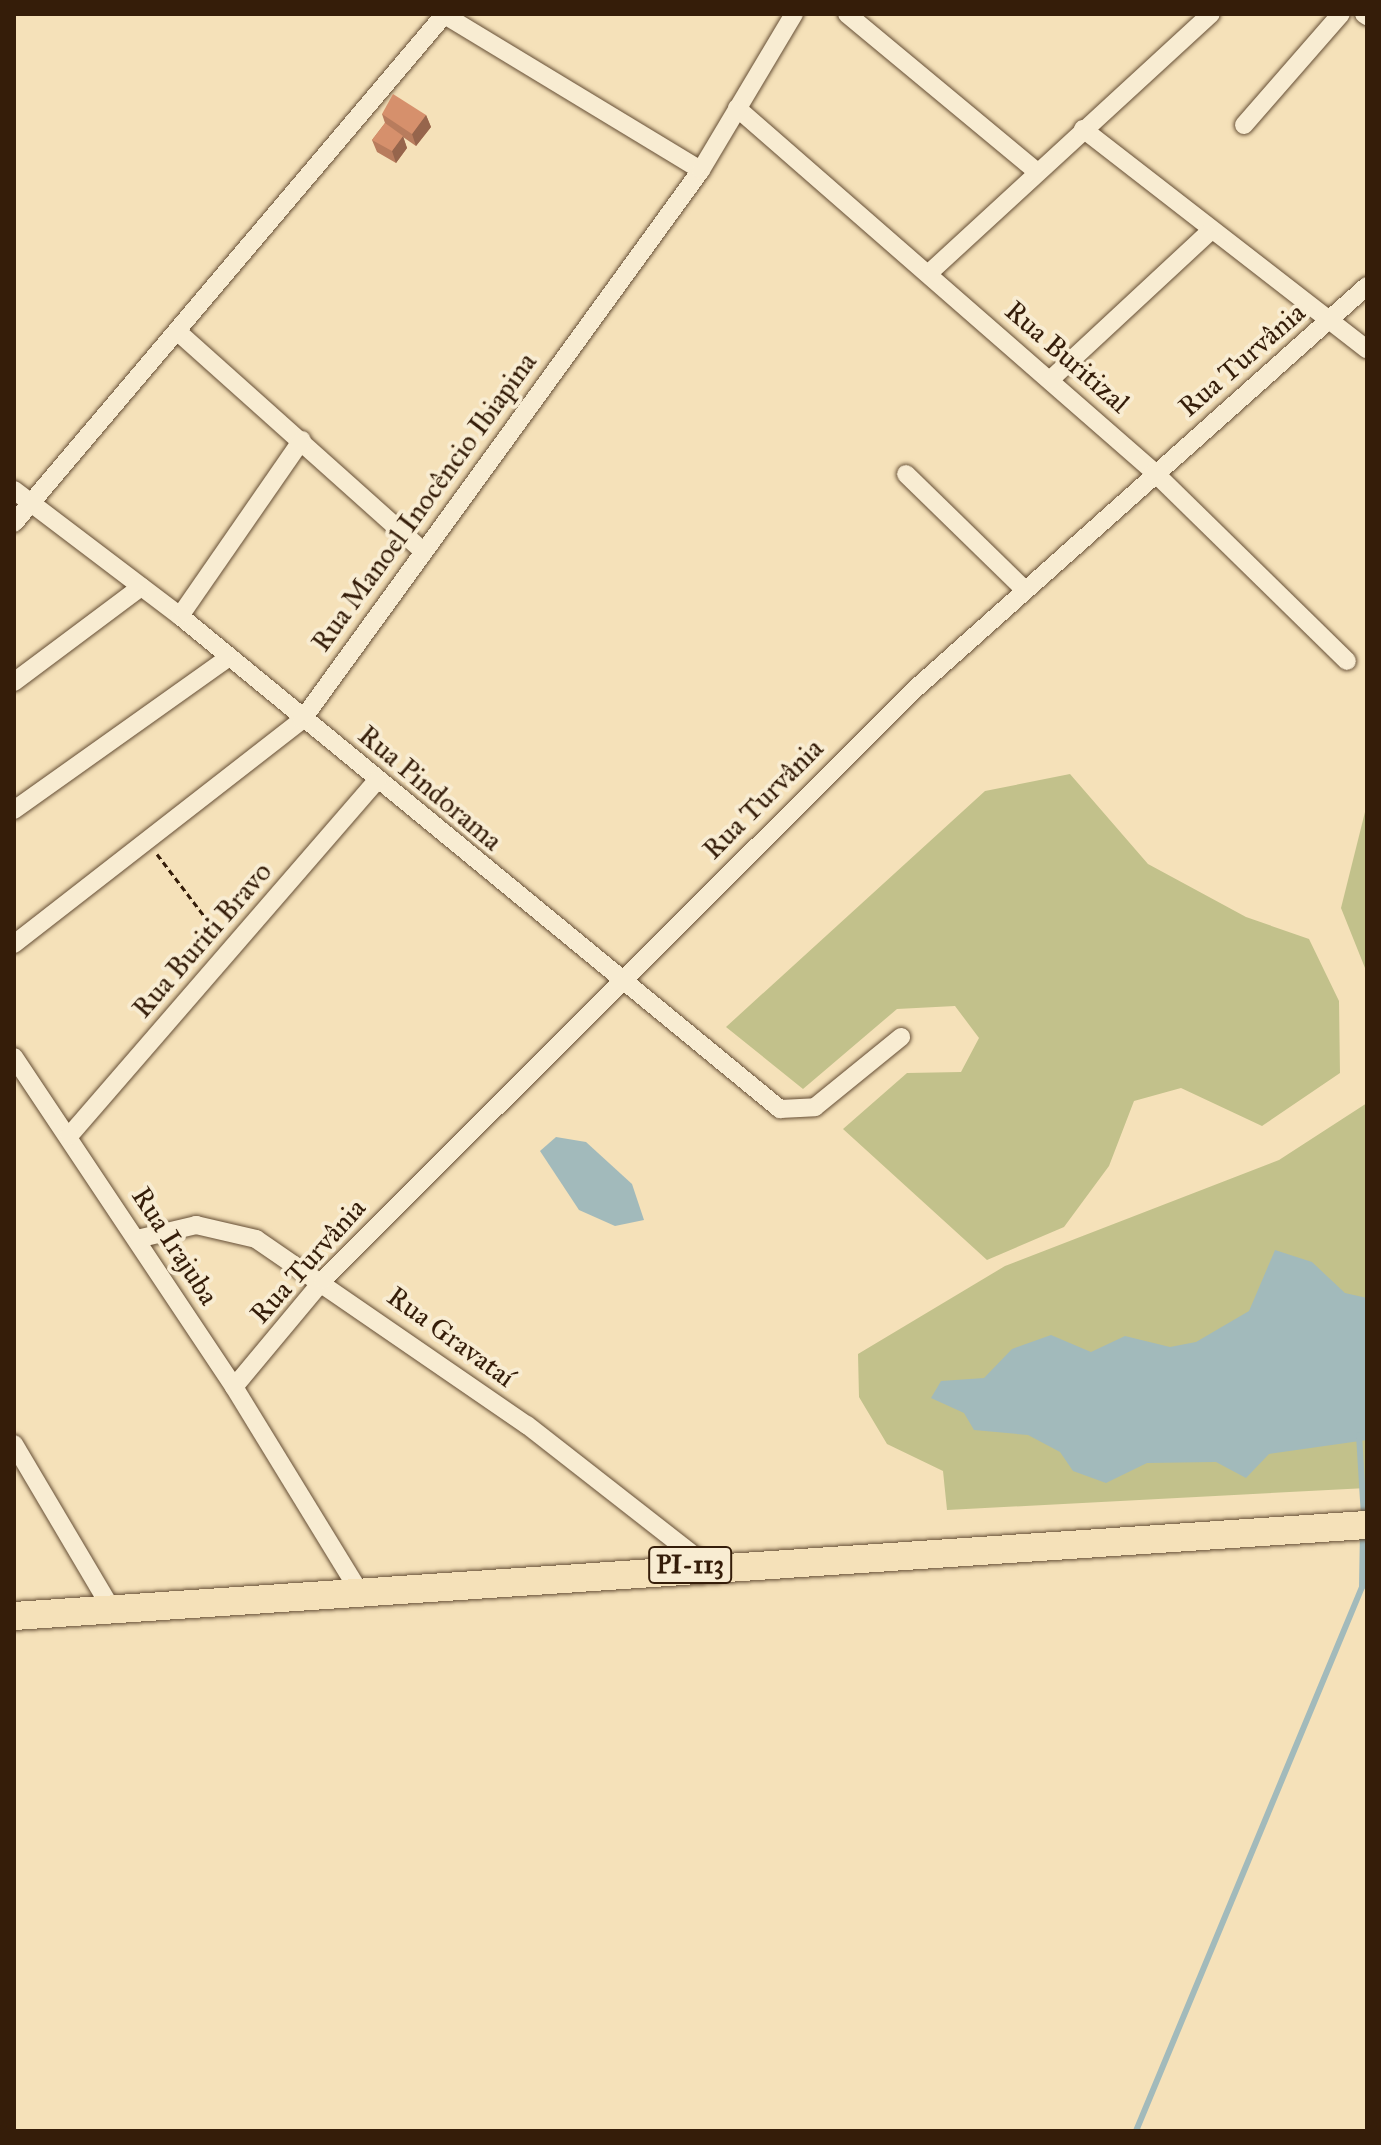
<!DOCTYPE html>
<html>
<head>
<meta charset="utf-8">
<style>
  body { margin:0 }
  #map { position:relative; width:1381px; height:2145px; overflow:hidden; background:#f5e1b9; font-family:"IM FELL Great Primer",serif }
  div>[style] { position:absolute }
  .green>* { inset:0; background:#c2c18b }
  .water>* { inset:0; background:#a2babb }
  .stream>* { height:6px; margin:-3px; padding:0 3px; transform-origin:3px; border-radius:3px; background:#a2babb }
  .path>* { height:3px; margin-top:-1.5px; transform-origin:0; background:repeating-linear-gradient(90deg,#351d09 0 6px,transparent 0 10px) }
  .roads { filter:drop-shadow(0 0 2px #654e35) drop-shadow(0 0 2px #654e35) }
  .minor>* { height:18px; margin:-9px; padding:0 9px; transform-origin:9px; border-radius:9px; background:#f8ecd2 }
  .primary>* { height:28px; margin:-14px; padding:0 14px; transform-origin:14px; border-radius:14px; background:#f5e1b9 }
  .wall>* { inset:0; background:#b87c5d }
  .shaded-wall>* { inset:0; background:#96654c }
  .building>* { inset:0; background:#d6906c }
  span { translate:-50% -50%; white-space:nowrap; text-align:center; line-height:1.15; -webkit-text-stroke:8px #f8ecd2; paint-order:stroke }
  .shield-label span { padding:2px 6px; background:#f8ecd2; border:2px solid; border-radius:6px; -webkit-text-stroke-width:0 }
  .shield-label { font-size:26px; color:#351d09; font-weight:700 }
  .street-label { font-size:28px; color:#351d09 }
  .frame { position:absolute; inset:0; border:16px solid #351d09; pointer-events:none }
</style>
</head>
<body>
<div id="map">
  <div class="green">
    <i style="clip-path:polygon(1070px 774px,1148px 864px,1246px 917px,1309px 939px,1339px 1001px,1340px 1073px,1262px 1126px,1181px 1088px,1134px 1101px,1109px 1166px,1064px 1227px,987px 1260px,843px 1129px,907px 1073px,961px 1072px,979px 1038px,955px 1006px,897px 1009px,803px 1089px,726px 1027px,985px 791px)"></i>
    <i style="clip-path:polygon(1367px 804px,1367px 973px,1341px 908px)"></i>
    <i style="clip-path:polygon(1367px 1103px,1367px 1488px,947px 1510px,943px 1471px,887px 1444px,859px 1397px,858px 1354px,1005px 1266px,1279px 1160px)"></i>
  </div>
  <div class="water">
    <i style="clip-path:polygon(556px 1137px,586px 1142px,632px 1184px,644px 1220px,615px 1226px,579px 1210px,540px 1151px)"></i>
    <i style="clip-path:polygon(1275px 1250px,1312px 1262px,1345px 1293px,1367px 1298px,1367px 1440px,1269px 1454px,1246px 1478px,1216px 1462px,1147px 1463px,1106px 1483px,1073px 1471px,1060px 1452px,1028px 1435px,974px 1430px,964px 1413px,931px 1398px,941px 1381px,984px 1378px,1012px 1349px,1051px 1335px,1091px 1352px,1125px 1336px,1170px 1347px,1196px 1342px,1249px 1311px)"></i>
  </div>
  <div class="stream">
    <i style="left:1359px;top:1435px;width:81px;rotate:86.5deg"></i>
    <i style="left:1136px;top:2131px;width:589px;rotate:-67.44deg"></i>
    <i style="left:1362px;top:1587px;width:56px;rotate:-89deg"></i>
  </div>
  <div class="path">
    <i style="left:157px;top:854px;width:101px;rotate:52.7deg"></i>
  </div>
  <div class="roads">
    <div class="minor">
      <i style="left:443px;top:14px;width:301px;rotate:31.2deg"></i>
      <i style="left:847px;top:14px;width:246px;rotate:39.7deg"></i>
      <i style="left:1364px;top:14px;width:4px;rotate:34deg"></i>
      <i style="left:737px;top:108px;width:554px;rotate:41.12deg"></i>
      <i style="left:1154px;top:472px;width:270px;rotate:44.4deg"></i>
      <i style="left:1244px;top:125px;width:147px;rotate:-48.9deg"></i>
      <i style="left:1083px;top:129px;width:359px;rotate:37.8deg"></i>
      <i style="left:928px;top:274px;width:384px;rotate:-42.6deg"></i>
      <i style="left:178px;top:332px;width:327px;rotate:41.8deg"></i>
      <i style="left:1051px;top:379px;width:217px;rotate:-42.9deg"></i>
      <i style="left:906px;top:474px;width:165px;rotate:44.3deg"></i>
      <i style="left:14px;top:490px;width:208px;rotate:37.2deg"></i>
      <i style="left:180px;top:616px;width:777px;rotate:39.41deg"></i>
      <i style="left:780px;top:1109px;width:35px;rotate:-3deg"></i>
      <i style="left:815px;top:1107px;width:111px;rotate:-39.1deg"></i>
      <i style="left:14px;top:523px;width:666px;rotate:-49.75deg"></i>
      <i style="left:180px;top:616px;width:214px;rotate:-55.3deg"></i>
      <i style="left:14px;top:682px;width:159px;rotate:-36.8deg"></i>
      <i style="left:14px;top:810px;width:262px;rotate:-35.4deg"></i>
      <i style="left:14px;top:944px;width:365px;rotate:-37.9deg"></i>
      <i style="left:302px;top:720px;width:679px;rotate:-54.04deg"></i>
      <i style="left:701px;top:170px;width:182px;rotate:-59.2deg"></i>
      <i style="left:14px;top:1057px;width:397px;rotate:56.3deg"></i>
      <i style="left:234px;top:1387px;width:239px;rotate:58.5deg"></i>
      <i style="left:69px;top:1136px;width:471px;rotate:-49.1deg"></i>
      <i style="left:137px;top:1239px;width:61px;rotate:-13.3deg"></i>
      <i style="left:196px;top:1225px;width:62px;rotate:13.1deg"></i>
      <i style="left:256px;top:1239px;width:329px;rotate:34.5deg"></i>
      <i style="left:527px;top:1425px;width:226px;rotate:38deg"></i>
      <i style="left:234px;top:1387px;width:139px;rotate:-50.2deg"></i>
      <i style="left:323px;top:1280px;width:835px;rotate:-44.95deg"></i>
      <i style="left:914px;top:690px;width:607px;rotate:-41.73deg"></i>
      <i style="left:14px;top:1444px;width:193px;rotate:59.4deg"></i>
    </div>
    <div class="primary">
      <i style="left:14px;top:1616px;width:1356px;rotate:-3.85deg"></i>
    </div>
  </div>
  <div class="wall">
    <i style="clip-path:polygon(382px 114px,426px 115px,431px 127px,416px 146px,403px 137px,407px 148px,396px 163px,377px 152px,372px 140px,385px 123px)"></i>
  </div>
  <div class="shaded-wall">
    <i style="clip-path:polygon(426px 115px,431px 127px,416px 146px,412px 134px)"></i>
    <i style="clip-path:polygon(403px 136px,407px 148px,396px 163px,392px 151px)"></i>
  </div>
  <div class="building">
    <i style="clip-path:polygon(393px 94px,426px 115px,412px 134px,382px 114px)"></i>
    <i style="clip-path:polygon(385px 123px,403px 136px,392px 151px,372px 140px)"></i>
  </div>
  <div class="shield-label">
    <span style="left:690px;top:1565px">PI-113</span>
  </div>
  <div class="street-label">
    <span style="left:1067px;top:357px;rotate:41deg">Rua Buritizal</span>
    <span style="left:1242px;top:360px;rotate:-41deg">Rua Turvânia</span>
    <span style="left:424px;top:502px;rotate:-54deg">Rua Manoel Inocêncio Ibiapina</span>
    <span style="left:430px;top:788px;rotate:40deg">Rua Pindorama</span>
    <span style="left:763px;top:799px;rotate:-45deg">Rua Turvânia</span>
    <span style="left:202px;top:940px;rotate:-49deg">Rua Buriti Bravo</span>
    <span style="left:175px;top:1246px;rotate:57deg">Rua Irajuba</span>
    <span style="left:308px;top:1261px;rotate:-48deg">Rua Turvânia</span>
    <span style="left:451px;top:1337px;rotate:36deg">Rua Gravataí</span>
  </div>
  <div class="frame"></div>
</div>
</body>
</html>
